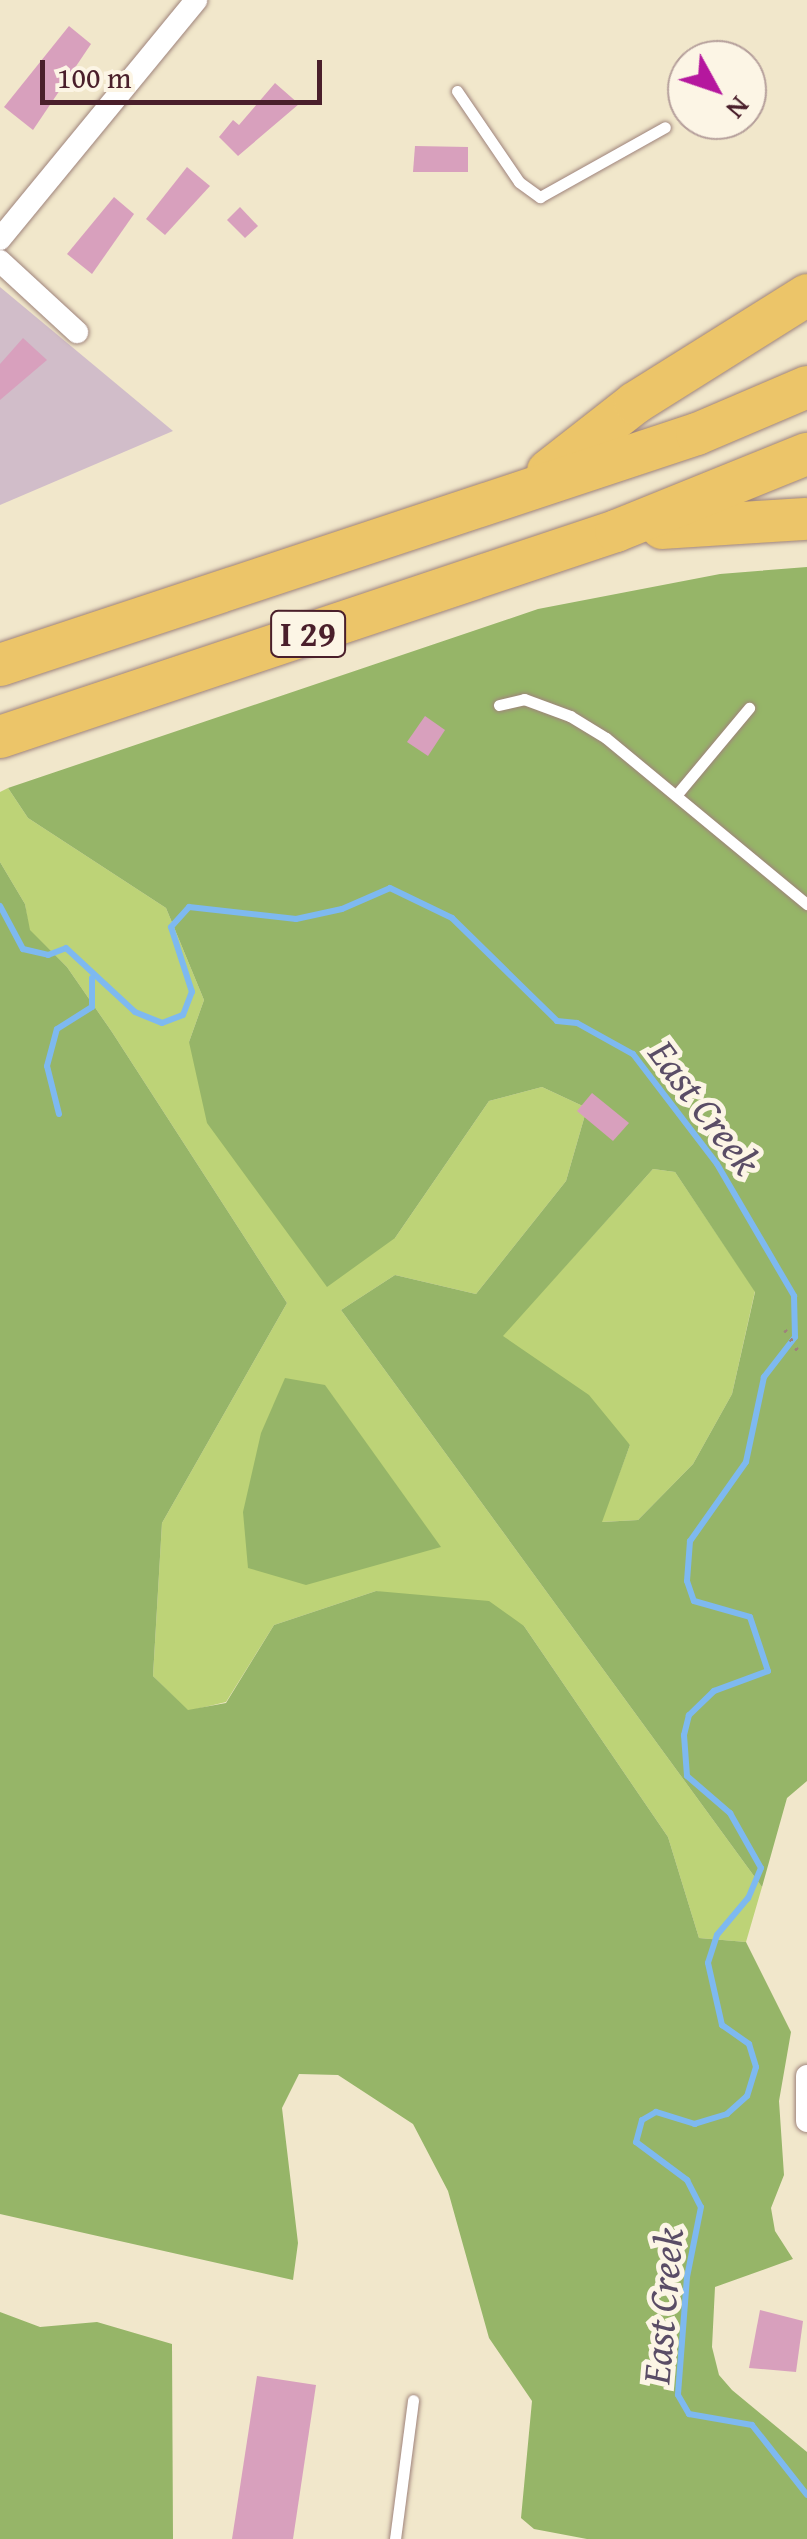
<!DOCTYPE html>
<html>
<head>
<meta charset="utf-8">
<style>
  body { margin:0 }
  #map { position:relative; width:807px; height:2539px; overflow:hidden; background:#f1e7cb; font-family:"Gentium Book Plus",serif }
  div>[style] { position:absolute }
  .industrial>* { inset:0; background:#d1bdc9 }
  .green>* { inset:0; background:#bdd377 }
  .forest>* { inset:0; background:#96b568 }
  .stream>* { height:6px; margin:-3px; padding:0 3px; transform-origin:3px; border-radius:3px; background:#7eb9f0 }
  .building>* { inset:0; background:#d8a0bd }
  .path>* { height:4px; margin-top:-2px; transform-origin:0; background:repeating-linear-gradient(90deg,#9e837b 0 2.5px,transparent 0 10.5px) }
  .roads { filter:drop-shadow(0 0 2px #9e837b) drop-shadow(0 0 2px #9e837b) }
  .service>* { height:11px; margin:-5.5px; padding:0 5.5px; transform-origin:5.5px; border-radius:5.5px; background:#fff }
  .minor>* { height:22px; margin:-11px; padding:0 11px; transform-origin:11px; border-radius:11px; background:#fff }
  .motorway>* { height:42px; margin:-21px; padding:0 21px; transform-origin:21px; border-radius:21px; background:#ecc569 }
  span { translate:-50% -50%; white-space:nowrap; text-align:center; line-height:1.15; -webkit-text-stroke:10px #fcf5e5; paint-order:stroke }
  .shield-label span { padding:2px 8px; background:#fcf5e5; border:2px solid; border-radius:8px; -webkit-text-stroke-width:0 }
  .shield-label { font-size:35px; color:#4a1f2b; font-weight:700 }
  .water-label { font-size:40px; color:#5a4d66; font-style:italic }
  .north { position:absolute; left:667px; top:40px; width:100px; height:100px; box-sizing:border-box; background:#fcf5e5; border:2px solid #b59f9b; border-radius:50%; rotate:130deg; font-size:28px; font-weight:700; line-height:40px; text-align:center; color:#4a1f2b }
  .north::after { content:''; display:block; margin:auto; width:35px; height:45px; background:#b5179e; clip-path:polygon(50% 0,100% 100%,50% 72%,0 100%) }
  .scale { position:absolute; left:40px; top:60px; width:282px; height:45px; box-sizing:border-box; border:5px solid #4a1f2b; border-top:0; padding-left:12px; font-size:30px; line-height:35px; white-space:nowrap; color:#4a1f2b; -webkit-text-stroke:8px #fcf5e5; paint-order:stroke }
</style>
</head>
<body>
<div id="map">
  <div class="industrial">
    <i style="clip-path:polygon(0 287px,173px 431px,0 505px)"></i>
  </div>
  <div class="green">
    <i style="clip-path:polygon(8px 788px,28px 818px,166px 908px,204px 1000px,189px 1042px,395px 1238px,489px 1101px,542px 1087px,587px 1108px,566px 1181px,476px 1294px,395px 1275px,341px 1310px,762px 1887px,746px 1942px,699px 1938px,668px 1837px,524px 1626px,376px 1591px,274px 1625px,226px 1702px,188px 1711px,153px 1676px,162px 1523px,287px 1303px,112px 1032px,67px 967px,29px 930px,25px 904px,0 862px,0 792px)"></i>
    <i style="clip-path:polygon(653px 1169px,675px 1172px,755px 1291px,732px 1394px,693px 1464px,638px 1520px,601px 1522px,630px 1445px,502px 1336px)"></i>
  </div>
  <div class="forest">
    <i style="clip-path:polygon(evenodd,807px 567px,807px 1781px,787px 1798px,762px 1887px,341px 1310px,395px 1275px,476px 1294px,566px 1181px,587px 1108px,542px 1087px,489px 1101px,395px 1238px,327px 1287px,207px 1123px,189px 1042px,204px 1000px,166px 908px,28px 818px,8px 788px,538px 609px,720px 574px,807px 567px,653px 1169px,675px 1172px,755px 1292px,732px 1394px,693px 1464px,638px 1520px,602px 1522px,630px 1445px,589px 1395px,503px 1336px,653px 1169px)"></i>
    <i style="clip-path:polygon(0 862px,25px 904px,30px 930px,67px 967px,112px 1032px,287px 1303px,162px 1523px,153px 1676px,188px 1710px,226px 1703px,274px 1625px,376px 1591px,489px 1601px,524px 1626px,668px 1837px,699px 1938px,746px 1942px,791px 2032px,779px 2101px,784px 2175px,771px 2208px,775px 2231px,793px 2259px,715px 2287px,712px 2347px,719px 2375px,732px 2390px,807px 2452px,807px 2539px,587px 2539px,534px 2529px,521px 2518px,532px 2401px,489px 2338px,448px 2191px,413px 2124px,338px 2075px,299px 2074px,282px 2108px,298px 2243px,293px 2280px,0 2214px)"></i>
    <i style="clip-path:polygon(285px 1378px,325px 1385px,441px 1547px,306px 1585px,248px 1568px,243px 1512px,261px 1433px)"></i>
    <i style="clip-path:polygon(0 2312px,40px 2327px,97px 2322px,172px 2344px,173px 2539px,0 2539px)"></i>
  </div>
  <div class="stream">
    <i style="left:0;top:906px;width:49px;rotate:61.9deg"></i>
    <i style="left:23px;top:949px;width:26px;rotate:13deg"></i>
    <i style="left:48px;top:955px;width:19px;rotate:-21deg"></i>
    <i style="left:66px;top:948px;width:94px;rotate:42.8deg"></i>
    <i style="left:135px;top:1012px;width:29px;rotate:22deg"></i>
    <i style="left:162px;top:1023px;width:22px;rotate:-21deg"></i>
    <i style="left:183px;top:1015px;width:25px;rotate:-69deg"></i>
    <i style="left:192px;top:992px;width:68px;rotate:-107.9deg"></i>
    <i style="left:171px;top:927px;width:27px;rotate:-48deg"></i>
    <i style="left:189px;top:907px;width:108px;rotate:6.4deg"></i>
    <i style="left:296px;top:919px;width:47px;rotate:-12.3deg"></i>
    <i style="left:342px;top:909px;width:52px;rotate:-23.6deg"></i>
    <i style="left:390px;top:888px;width:69px;rotate:25.8deg"></i>
    <i style="left:452px;top:918px;width:147px;rotate:44.4deg"></i>
    <i style="left:557px;top:1021px;width:20px;rotate:6deg"></i>
    <i style="left:577px;top:1023px;width:64px;rotate:29deg"></i>
    <i style="left:633px;top:1054px;width:138px;rotate:52.6deg"></i>
    <i style="left:717px;top:1164px;width:153px;rotate:59.7deg"></i>
    <i style="left:794px;top:1296px;width:41px;rotate:88.6deg"></i>
    <i style="left:795px;top:1337px;width:51px;rotate:127.8deg"></i>
    <i style="left:764px;top:1377px;width:87px;rotate:102deg"></i>
    <i style="left:746px;top:1462px;width:97px;rotate:125.3deg"></i>
    <i style="left:690px;top:1541px;width:40px;rotate:94.3deg"></i>
    <i style="left:687px;top:1581px;width:21px;rotate:71deg"></i>
    <i style="left:694px;top:1601px;width:58px;rotate:15.9deg"></i>
    <i style="left:750px;top:1617px;width:57px;rotate:71.6deg"></i>
    <i style="left:768px;top:1671px;width:58px;rotate:159.7deg"></i>
    <i style="left:714px;top:1691px;width:35px;rotate:136deg"></i>
    <i style="left:689px;top:1715px;width:21px;rotate:104deg"></i>
    <i style="left:684px;top:1735px;width:41px;rotate:85.8deg"></i>
    <i style="left:687px;top:1776px;width:57px;rotate:40.7deg"></i>
    <i style="left:730px;top:1813px;width:63px;rotate:60.6deg"></i>
    <i style="left:761px;top:1868px;width:33px;rotate:113deg"></i>
    <i style="left:748px;top:1898px;width:48px;rotate:130deg"></i>
    <i style="left:717px;top:1935px;width:29px;rotate:108deg"></i>
    <i style="left:708px;top:1963px;width:64px;rotate:77.3deg"></i>
    <i style="left:722px;top:2025px;width:33px;rotate:35deg"></i>
    <i style="left:749px;top:2044px;width:24px;rotate:73deg"></i>
    <i style="left:756px;top:2067px;width:30px;rotate:107deg"></i>
    <i style="left:747px;top:2096px;width:27px;rotate:138deg"></i>
    <i style="left:727px;top:2114px;width:34px;rotate:163deg"></i>
    <i style="left:695px;top:2124px;width:41px;rotate:-162.9deg"></i>
    <i style="left:656px;top:2112px;width:16px;rotate:150deg"></i>
    <i style="left:642px;top:2120px;width:23px;rotate:105deg"></i>
    <i style="left:636px;top:2142px;width:64px;rotate:36.7deg"></i>
    <i style="left:687px;top:2180px;width:30px;rotate:63deg"></i>
    <i style="left:701px;top:2207px;width:71px;rotate:101.3deg"></i>
    <i style="left:687px;top:2277px;width:118px;rotate:94.4deg"></i>
    <i style="left:678px;top:2395px;width:22px;rotate:60deg"></i>
    <i style="left:689px;top:2414px;width:64px;rotate:9.9deg"></i>
    <i style="left:752px;top:2425px;width:89px;rotate:51.8deg"></i>
    <i style="left:59px;top:1114px;width:49px;rotate:-104deg"></i>
    <i style="left:47px;top:1066px;width:38px;rotate:-75deg"></i>
    <i style="left:57px;top:1029px;width:41px;rotate:-32.2deg"></i>
    <i style="left:92px;top:1007px;width:29px;rotate:-90deg"></i>
  </div>
  <div class="building">
    <i style="clip-path:polygon(69px 26px,91px 44px,33px 130px,4px 107px)"></i>
    <i style="clip-path:polygon(275px 83px,299px 104px,238px 156px,219px 137px,233px 120px,239px 125px)"></i>
    <i style="clip-path:polygon(415px 146px,468px 147px,468px 172px,413px 172px)"></i>
    <i style="clip-path:polygon(187px 167px,210px 186px,165px 235px,146px 219px)"></i>
    <i style="clip-path:polygon(114px 197px,134px 214px,92px 274px,67px 254px)"></i>
    <i style="clip-path:polygon(240px 207px,258px 226px,245px 238px,227px 220px)"></i>
    <i style="clip-path:polygon(23px 338px,47px 360px,0 400px,0 364px)"></i>
    <i style="clip-path:polygon(425px 716px,445px 730px,428px 756px,407px 742px)"></i>
    <i style="clip-path:polygon(592px 1093px,629px 1123px,613px 1141px,577px 1111px)"></i>
    <i style="clip-path:polygon(760px 2310px,803px 2321px,796px 2372px,749px 2368px)"></i>
    <i style="clip-path:polygon(257px 2376px,316px 2385px,293px 2539px,232px 2539px)"></i>
  </div>
  <div class="path">
    <i style="left:785px;top:1330px;width:31px;rotate:59deg"></i>
  </div>
  <div class="roads">
    <div class="service">
      <i style="left:457px;top:91px;width:110px;rotate:55.7deg"></i>
      <i style="left:519px;top:182px;width:26px;rotate:36deg"></i>
      <i style="left:540px;top:197px;width:143px;rotate:-29.2deg"></i>
      <i style="left:499px;top:705px;width:26px;rotate:-13deg"></i>
      <i style="left:524px;top:699px;width:49px;rotate:20.3deg"></i>
      <i style="left:570px;top:716px;width:42px;rotate:31.4deg"></i>
      <i style="left:606px;top:738px;width:261px;rotate:39.6deg"></i>
      <i style="left:678px;top:793px;width:111px;rotate:-50.1deg"></i>
      <i style="left:395px;top:2539px;width:140px;rotate:-82.6deg"></i>
    </div>
    <div class="minor">
      <i style="left:0;top:239px;width:309px;rotate:-50.6deg"></i>
      <i style="left:0;top:261px;width:105px;rotate:42.7deg"></i>
      <i style="left:807px;top:2076px;width:45px;rotate:90deg"></i>
    </div>
    <div class="motorway">
      <i style="left:548px;top:471px;width:110px;rotate:-38deg"></i>
      <i style="left:635px;top:403px;width:203px;rotate:-32.1deg"></i>
      <i style="left:662px;top:528px;width:145px;rotate:-3.6deg"></i>
      <i style="left:0;top:665px;width:734px;rotate:-18.34deg"></i>
      <i style="left:697px;top:434px;width:120px;rotate:-23.1deg"></i>
      <i style="left:0;top:737px;width:650px;rotate:-18.49deg"></i>
      <i style="left:616px;top:531px;width:206px;rotate:-22deg"></i>
    </div>
  </div>
  <div class="shield-label">
    <span style="left:308px;top:634px">I 29</span>
  </div>
  <div class="water-label">
    <span style="left:705px;top:1107px;rotate:53deg">East Creek</span>
    <span style="left:662px;top:2306px;rotate:-85deg">East Creek</span>
  </div>
  <div class="north">N</div>
  <div class="scale">100 m</div>
</div>
</body>
</html>
